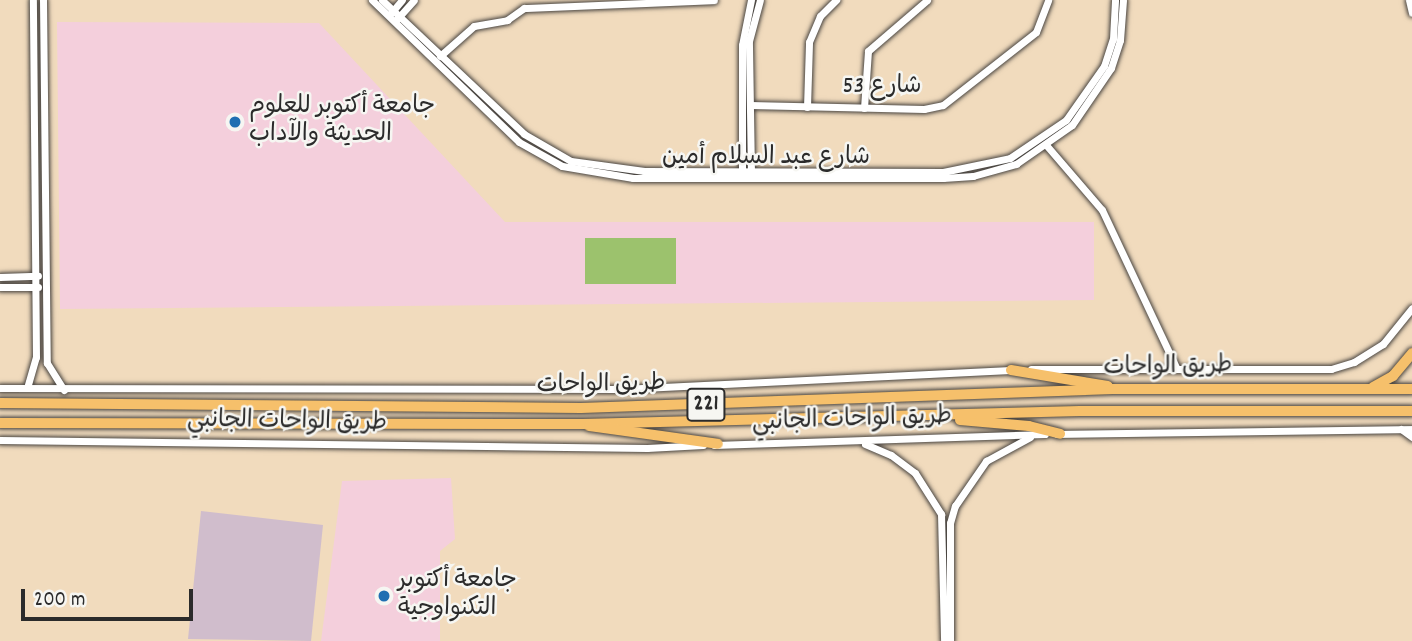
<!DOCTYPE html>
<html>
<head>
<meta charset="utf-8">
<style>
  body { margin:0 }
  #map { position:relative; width:1412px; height:641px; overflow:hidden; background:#f1dbbd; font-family:Dekko,"Playpen Sans Arabic",sans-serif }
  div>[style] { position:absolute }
  .built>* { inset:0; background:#f4cfdc }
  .industrial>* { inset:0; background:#d0bdcc }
  .green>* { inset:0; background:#9cc26d }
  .roads { filter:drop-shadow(0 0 2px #494541) drop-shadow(0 0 2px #494541) }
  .minor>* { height:7px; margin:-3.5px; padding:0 3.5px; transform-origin:3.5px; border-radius:3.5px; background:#fff }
  .highway>* { height:10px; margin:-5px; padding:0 5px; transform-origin:5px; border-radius:5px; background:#f6c06b }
  .dots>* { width:19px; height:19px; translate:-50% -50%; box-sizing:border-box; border:4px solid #f6f6f2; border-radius:50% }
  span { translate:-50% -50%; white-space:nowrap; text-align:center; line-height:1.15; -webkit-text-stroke:5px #f6f6f2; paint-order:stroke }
  .shield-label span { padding:2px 5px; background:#f6f6f2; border:2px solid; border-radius:5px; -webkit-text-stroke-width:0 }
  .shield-label { font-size:23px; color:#2b2b2b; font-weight:700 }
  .street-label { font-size:24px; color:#2b2b2b }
  .poi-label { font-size:24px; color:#2b2b2b }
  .left { translate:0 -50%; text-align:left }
  .scale { position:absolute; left:21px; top:589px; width:172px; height:32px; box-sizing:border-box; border:4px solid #2b2b2b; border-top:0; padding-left:9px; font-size:21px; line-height:24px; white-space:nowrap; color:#2b2b2b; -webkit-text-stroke:5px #f6f6f2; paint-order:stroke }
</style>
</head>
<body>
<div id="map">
  <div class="built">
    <i style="clip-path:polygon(57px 22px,319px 23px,505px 222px,1094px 222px,1094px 300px,60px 309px)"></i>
    <i style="clip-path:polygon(451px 478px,455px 539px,440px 551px,440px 641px,321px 641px,342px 481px)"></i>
  </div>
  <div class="industrial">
    <i style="clip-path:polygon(201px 511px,323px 525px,311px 641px,188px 639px)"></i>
  </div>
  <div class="green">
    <i style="clip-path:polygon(585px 238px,676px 238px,676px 284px,585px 284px)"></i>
  </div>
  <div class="roads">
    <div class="minor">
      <i style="left:43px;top:0;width:363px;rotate:89.4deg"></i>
      <i style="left:47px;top:363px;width:32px;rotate:58deg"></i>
      <i style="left:372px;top:0;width:204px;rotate:44deg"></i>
      <i style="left:519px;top:142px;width:49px;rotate:29.2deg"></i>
      <i style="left:562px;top:166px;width:72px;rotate:9.6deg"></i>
      <i style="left:633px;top:178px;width:310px"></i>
      <i style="left:943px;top:178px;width:30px;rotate:-4deg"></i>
      <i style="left:973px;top:176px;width:45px;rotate:-15.6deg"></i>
      <i style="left:1016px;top:164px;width:68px;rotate:-34.9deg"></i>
      <i style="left:1072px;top:125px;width:69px;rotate:-55.6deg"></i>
      <i style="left:1111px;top:68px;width:29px;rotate:-72deg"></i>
      <i style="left:1120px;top:40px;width:40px;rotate:-85.7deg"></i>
      <i style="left:382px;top:0;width:195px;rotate:43.3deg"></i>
      <i style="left:524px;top:134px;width:54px;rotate:29.9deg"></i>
      <i style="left:571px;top:161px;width:74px;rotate:7.8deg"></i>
      <i style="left:644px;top:171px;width:299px;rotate:0.2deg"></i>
      <i style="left:943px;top:172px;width:68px;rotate:-11.8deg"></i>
      <i style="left:1010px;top:158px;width:68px;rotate:-34.2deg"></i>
      <i style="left:1066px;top:120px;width:66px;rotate:-54.9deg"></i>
      <i style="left:1104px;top:66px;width:28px;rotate:-72deg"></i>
      <i style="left:1113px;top:39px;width:39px;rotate:-87deg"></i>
      <i style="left:1409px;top:0;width:13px;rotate:77deg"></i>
      <i style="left:391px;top:13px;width:17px;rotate:-50deg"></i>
      <i style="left:397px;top:19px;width:25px;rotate:-48deg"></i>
      <i style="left:440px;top:56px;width:45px;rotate:-41.4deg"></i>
      <i style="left:474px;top:26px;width:34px;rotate:-10deg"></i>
      <i style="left:507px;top:20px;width:21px;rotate:-35deg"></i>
      <i style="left:524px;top:8px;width:190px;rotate:-2.4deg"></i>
      <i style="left:750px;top:105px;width:174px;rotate:1.3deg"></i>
      <i style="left:924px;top:109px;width:19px;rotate:-12deg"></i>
      <i style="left:943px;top:105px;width:118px;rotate:-38.1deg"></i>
      <i style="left:1036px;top:32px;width:34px;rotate:-69deg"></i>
      <i style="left:807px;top:107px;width:65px;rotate:-88.2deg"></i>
      <i style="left:809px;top:42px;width:28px;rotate:-67deg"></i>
      <i style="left:820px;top:16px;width:23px;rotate:-45deg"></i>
      <i style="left:864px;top:108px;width:57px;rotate:-86deg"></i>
      <i style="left:868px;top:51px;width:78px;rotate:-40.8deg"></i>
      <i style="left:1047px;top:146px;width:84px;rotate:49.3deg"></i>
      <i style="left:1102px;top:210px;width:174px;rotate:64.8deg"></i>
      <i style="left:742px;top:173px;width:128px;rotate:-90deg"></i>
      <i style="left:742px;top:45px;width:46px;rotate:-78.7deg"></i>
      <i style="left:751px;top:174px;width:133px;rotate:-90.9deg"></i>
      <i style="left:749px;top:41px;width:42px;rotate:-75deg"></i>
      <i style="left:0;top:277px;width:38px;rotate:-2deg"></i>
      <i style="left:0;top:287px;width:38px"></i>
      <i style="left:1031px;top:369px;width:300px"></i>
      <i style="left:1331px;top:369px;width:24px;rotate:-17deg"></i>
      <i style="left:1354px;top:362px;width:34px;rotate:-32deg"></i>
      <i style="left:1383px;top:344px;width:46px;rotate:-51.1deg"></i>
      <i style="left:0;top:388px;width:622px;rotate:0.09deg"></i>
      <i style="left:622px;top:389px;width:394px;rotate:-2.8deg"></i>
      <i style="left:27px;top:388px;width:32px;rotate:-74deg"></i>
      <i style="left:36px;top:357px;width:357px;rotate:-90.5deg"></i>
      <i style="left:1401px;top:429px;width:14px;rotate:36deg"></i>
      <i style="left:1057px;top:434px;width:355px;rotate:-0.8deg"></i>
      <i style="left:0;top:440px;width:647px;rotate:0.71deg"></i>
      <i style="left:647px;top:448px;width:56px;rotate:-3.1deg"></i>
      <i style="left:865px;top:444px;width:28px;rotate:23deg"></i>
      <i style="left:891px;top:455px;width:30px;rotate:37deg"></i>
      <i style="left:915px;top:473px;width:49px;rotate:57.6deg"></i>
      <i style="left:941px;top:514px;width:127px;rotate:88.6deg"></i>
      <i style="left:714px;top:445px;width:331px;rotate:-1.9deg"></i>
      <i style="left:950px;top:641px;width:118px;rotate:-90deg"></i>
      <i style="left:950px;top:523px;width:18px;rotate:-74deg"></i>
      <i style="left:955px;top:506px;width:55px;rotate:-55.4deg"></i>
      <i style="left:986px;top:461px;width:50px;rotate:-28.6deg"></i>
    </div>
    <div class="highway">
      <i style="left:1011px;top:370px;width:98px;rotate:9.4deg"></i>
      <i style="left:1373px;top:387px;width:23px;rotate:-29deg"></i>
      <i style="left:1393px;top:376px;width:30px;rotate:-50deg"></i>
      <i style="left:0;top:403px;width:581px;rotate:0.49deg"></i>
      <i style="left:581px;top:408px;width:532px;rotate:-2.05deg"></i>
      <i style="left:1113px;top:389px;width:299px"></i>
      <i style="left:960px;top:420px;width:69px;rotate:5deg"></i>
      <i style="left:1029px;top:426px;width:32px;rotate:14deg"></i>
      <i style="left:0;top:423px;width:583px;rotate:0.1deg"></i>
      <i style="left:583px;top:424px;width:497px;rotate:-1.5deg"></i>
      <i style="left:1080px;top:411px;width:332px"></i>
      <i style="left:589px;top:426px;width:130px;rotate:7.9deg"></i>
    </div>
  </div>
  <div class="dots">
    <i style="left:235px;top:122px;background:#1f6fb2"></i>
    <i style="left:384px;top:596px;background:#1f6fb2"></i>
  </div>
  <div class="shield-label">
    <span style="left:706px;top:405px">221</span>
  </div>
  <div class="street-label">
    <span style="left:882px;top:88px">شارع 53</span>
    <span style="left:766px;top:159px">شارع عبد السلام أمين</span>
    <span style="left:1168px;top:368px;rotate:-1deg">طريق الواحات</span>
    <span style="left:601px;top:386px;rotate:-1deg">طريق الواحات</span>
    <span style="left:852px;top:421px;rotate:-2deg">طريق الواحات الجانبي</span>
    <span style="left:287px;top:423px;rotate:1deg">طريق الواحات الجانبي</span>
  </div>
  <div class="poi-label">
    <span class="left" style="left:249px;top:122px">جامعة أكتوبر للعلوم<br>الحديثة والآداب</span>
    <span class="left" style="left:398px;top:596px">جامعة أكتوبر<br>التكنواوجية</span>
  </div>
  <div class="scale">200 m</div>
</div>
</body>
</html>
